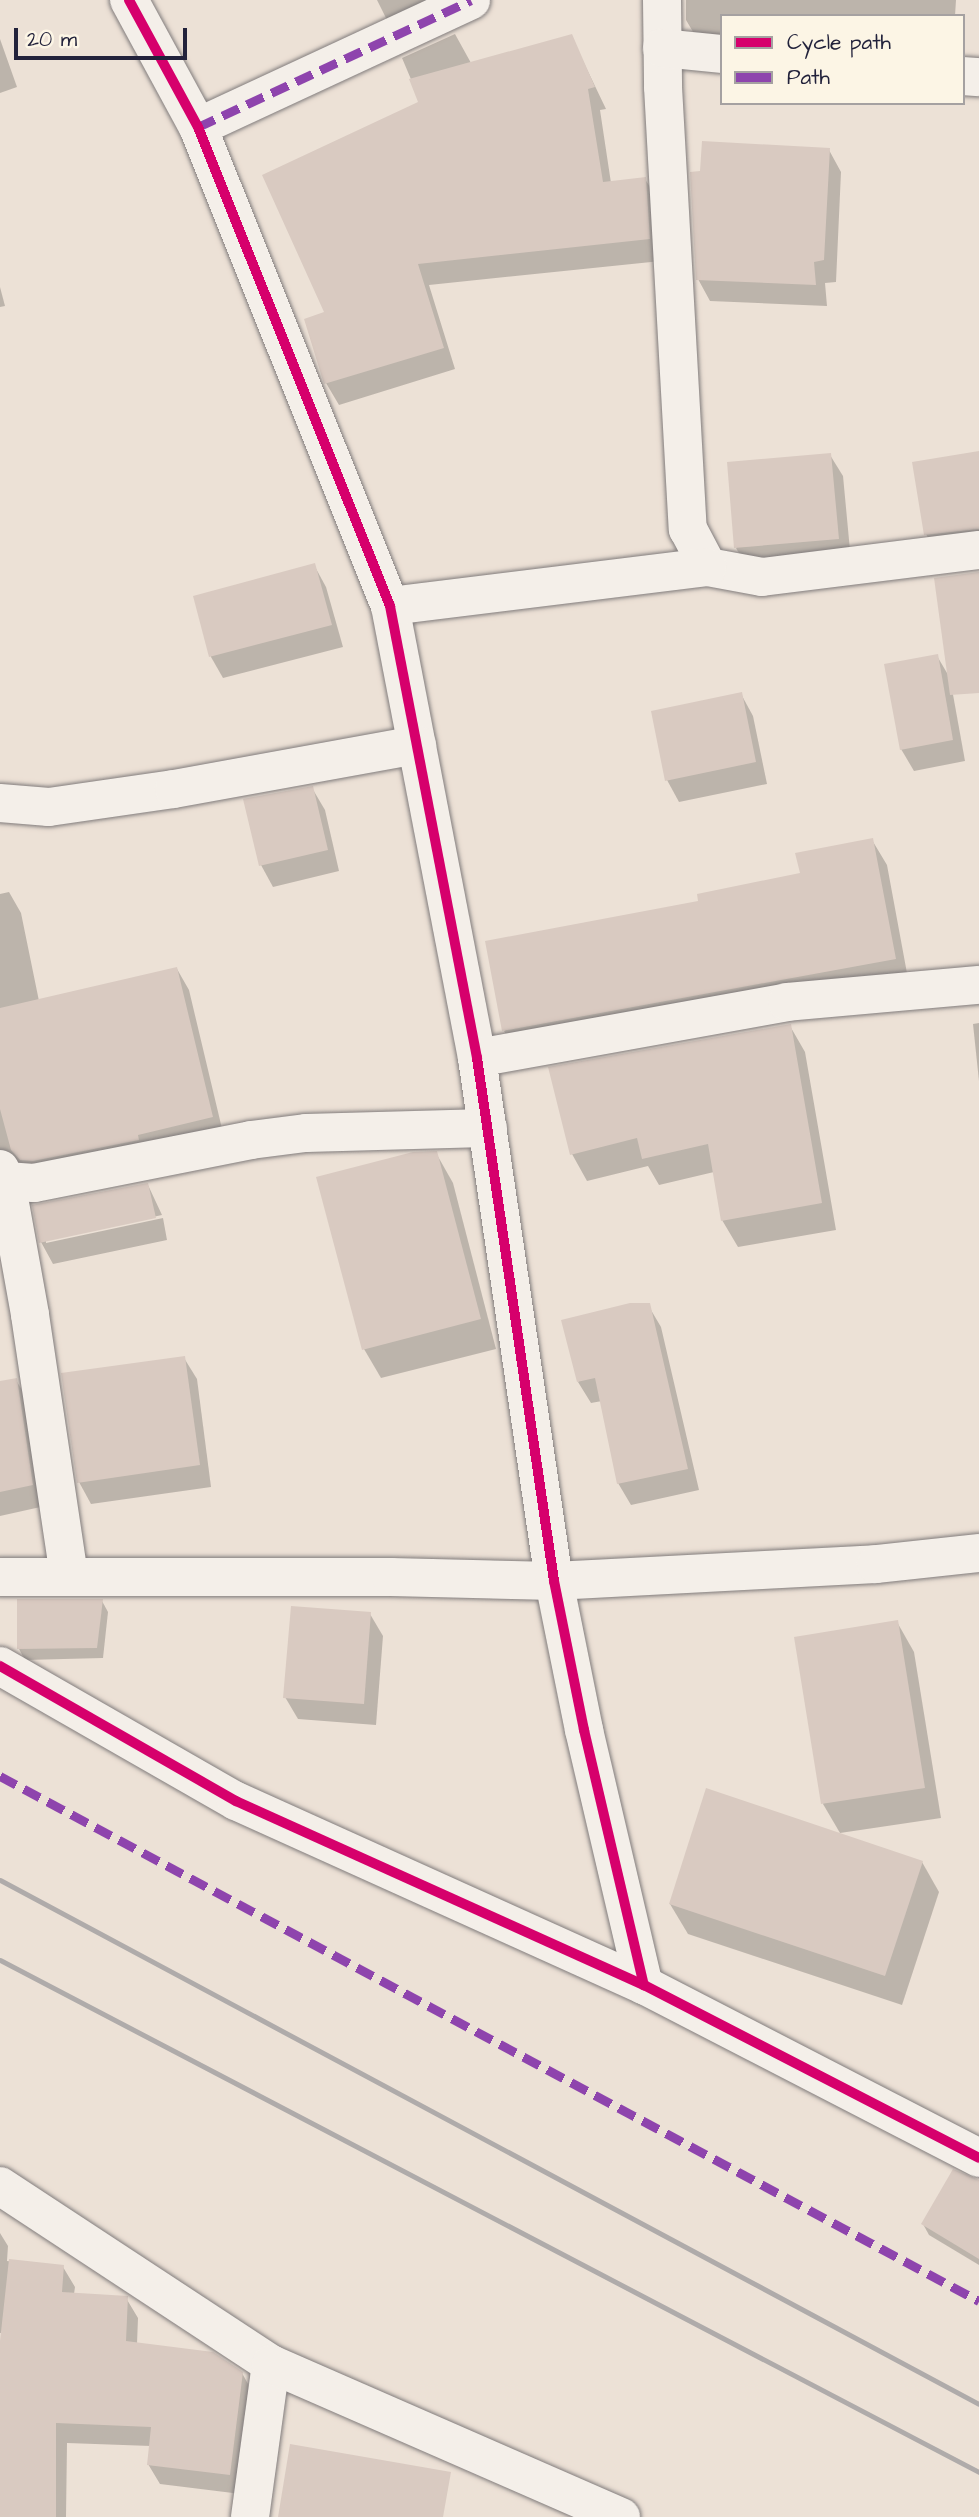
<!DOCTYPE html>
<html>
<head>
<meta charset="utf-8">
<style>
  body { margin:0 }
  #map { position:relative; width:979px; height:2517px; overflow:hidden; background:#ece1d6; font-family:"Architects Daughter",sans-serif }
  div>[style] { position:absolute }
  .shadow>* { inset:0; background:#0003 }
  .building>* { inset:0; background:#d9cac1 }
  .roads { filter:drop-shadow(0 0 2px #817c7c) drop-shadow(0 0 2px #817c7c) }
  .street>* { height:38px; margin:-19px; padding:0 19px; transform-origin:19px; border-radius:19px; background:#f4efe9 }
  .secondary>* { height:38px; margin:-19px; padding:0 19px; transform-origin:19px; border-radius:19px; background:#f4efe9 }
  .rail>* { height:5px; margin:-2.5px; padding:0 2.5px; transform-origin:2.5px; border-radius:2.5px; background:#afabaa }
  .quiet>* { height:9px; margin-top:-4.5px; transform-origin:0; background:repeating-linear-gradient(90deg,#8e44ad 0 18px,transparent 0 27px) }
  .cycleway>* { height:10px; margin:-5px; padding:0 5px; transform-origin:5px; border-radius:5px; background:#d6006c }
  span { translate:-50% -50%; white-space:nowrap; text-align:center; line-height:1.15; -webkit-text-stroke:6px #fcf5e5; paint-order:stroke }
  .legend { position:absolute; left:720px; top:14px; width:245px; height:91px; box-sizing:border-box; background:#fcf5e5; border:2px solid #a5a1a1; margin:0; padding:9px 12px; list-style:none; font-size:21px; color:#22223b }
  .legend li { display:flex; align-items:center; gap:14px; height:35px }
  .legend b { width:35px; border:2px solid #a5a1a1 }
  .scale { position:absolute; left:14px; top:28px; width:173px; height:32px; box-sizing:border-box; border:4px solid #22223b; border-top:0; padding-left:9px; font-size:21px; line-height:24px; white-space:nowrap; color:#22223b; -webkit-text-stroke:5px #fcf5e5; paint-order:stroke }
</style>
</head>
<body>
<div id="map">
  <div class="shadow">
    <i style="clip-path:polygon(377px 0,444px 0,396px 38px)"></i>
    <i style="clip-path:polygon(686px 0,956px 0,955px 16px,722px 16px,722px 48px,702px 47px,686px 20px)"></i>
    <i style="clip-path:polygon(455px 34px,471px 63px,571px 36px,606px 109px,600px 110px,611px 183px,645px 179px,658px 200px,661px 261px,429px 285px,455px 369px,339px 405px,326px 383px,327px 313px,421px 103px,402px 58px)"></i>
    <i style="clip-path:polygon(0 39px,17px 87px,0 93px)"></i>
    <i style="clip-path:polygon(829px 150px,841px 172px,836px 282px,825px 283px,827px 306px,710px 301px,698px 279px)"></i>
    <i style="clip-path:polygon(0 287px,5px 306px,0 307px)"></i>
    <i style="clip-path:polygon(979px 453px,979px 552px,938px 556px,926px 534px)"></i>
    <i style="clip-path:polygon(830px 455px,843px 476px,851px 561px,748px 569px,736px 548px)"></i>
    <i style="clip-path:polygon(314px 565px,326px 587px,343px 647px,223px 678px,211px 657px,195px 598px)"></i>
    <i style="clip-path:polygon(937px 656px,950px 678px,965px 761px,914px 771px,901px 749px)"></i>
    <i style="clip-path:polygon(741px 694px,753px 716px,767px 784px,679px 802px,667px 780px)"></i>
    <i style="clip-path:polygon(312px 788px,325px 810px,339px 871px,273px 887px,261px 865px)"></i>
    <i style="clip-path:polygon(872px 840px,887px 865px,909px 984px,518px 1056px,504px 1031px,700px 903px,802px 875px)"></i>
    <i style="clip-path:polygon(9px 892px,21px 913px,39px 1001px,177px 969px,189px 990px,224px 1137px,0 1172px,0 894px)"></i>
    <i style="clip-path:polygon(979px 1023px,979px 1081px,973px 1024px)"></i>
    <i style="clip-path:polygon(790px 1026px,805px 1052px,836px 1230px,738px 1247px,722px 1220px,714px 1172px,659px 1185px,648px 1166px,587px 1181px,572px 1154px)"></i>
    <i style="clip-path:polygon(436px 1153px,453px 1183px,496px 1349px,381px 1378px,364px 1349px)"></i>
    <i style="clip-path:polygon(148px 1185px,162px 1215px,46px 1240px,46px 1243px,163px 1218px,167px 1240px,53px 1264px,41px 1242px)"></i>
    <i style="clip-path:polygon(648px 1305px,661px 1327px,699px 1490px,631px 1505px,618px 1483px,602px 1401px,591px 1403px,578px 1382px)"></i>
    <i style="clip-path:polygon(184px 1358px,197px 1379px,211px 1487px,91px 1504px,79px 1482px)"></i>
    <i style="clip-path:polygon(16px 1380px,29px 1402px,45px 1506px,0 1516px,0 1383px)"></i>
    <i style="clip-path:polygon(102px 1601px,108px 1612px,103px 1658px,25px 1660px,19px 1649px)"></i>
    <i style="clip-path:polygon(370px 1614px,383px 1636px,376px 1725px,298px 1719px,285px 1697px)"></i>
    <i style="clip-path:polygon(897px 1622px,914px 1652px,941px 1818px,840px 1833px,823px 1804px)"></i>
    <i style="clip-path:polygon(922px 1862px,939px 1892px,902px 2005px,688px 1934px,670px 1904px)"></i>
    <i style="clip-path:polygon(979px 2181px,979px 2265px,929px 2235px,923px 2224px)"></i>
    <i style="clip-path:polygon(0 2233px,8px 2246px,7px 2261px,63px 2267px,75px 2287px,74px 2294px,126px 2298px,138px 2318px,137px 2344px,242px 2373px,253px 2393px,241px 2494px,160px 2484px,148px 2464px,151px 2446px,67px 2443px,66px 2517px,0 2517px,3px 2333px,0 2333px)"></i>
  </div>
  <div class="building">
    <i style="clip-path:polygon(572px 34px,595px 87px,588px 89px,603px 182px,646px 177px,650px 239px,418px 264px,444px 348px,324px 384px,304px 319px,324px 312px,262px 175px,418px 102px,409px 79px)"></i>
    <i style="clip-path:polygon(702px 141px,830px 148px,824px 260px,814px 262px,816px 285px,696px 280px,690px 172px,700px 171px)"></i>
    <i style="clip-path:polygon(979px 451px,979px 529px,924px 535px,912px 462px)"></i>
    <i style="clip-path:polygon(831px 453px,839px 539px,734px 548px,727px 462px)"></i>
    <i style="clip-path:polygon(315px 563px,332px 625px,209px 657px,193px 596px)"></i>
    <i style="clip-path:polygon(979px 572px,979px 693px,950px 695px,934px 578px)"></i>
    <i style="clip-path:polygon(938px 654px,953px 740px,900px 750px,884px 664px)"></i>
    <i style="clip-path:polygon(742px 692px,756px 762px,665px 781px,651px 711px)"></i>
    <i style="clip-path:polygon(313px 786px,328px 850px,259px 866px,243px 799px)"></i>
    <i style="clip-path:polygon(873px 838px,896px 959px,502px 1031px,485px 941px,698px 901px,697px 894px,800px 873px,795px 853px)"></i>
    <i style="clip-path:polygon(177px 967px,213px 1117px,138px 1135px,139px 1140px,33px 1161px,20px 1160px,11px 1150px,0 1109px,0 1008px)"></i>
    <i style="clip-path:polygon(791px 1024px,822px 1203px,721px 1221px,708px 1144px,642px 1159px,637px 1138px,570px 1155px,548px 1067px)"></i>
    <i style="clip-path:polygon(437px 1151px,481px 1319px,362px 1350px,316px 1177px,413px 1152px)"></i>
    <i style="clip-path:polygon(148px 1183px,156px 1218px,39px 1243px,32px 1205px)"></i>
    <i style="clip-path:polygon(630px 1303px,650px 1303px,688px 1469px,617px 1484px,595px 1378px,577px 1382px,561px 1320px)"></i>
    <i style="clip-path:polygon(185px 1356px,200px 1465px,77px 1483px,61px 1373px)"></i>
    <i style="clip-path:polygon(17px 1378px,33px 1485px,0 1492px,0 1381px)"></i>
    <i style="clip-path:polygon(17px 1599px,103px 1599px,97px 1648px,17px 1649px)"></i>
    <i style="clip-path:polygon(291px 1606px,371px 1612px,364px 1704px,283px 1698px)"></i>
    <i style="clip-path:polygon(898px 1620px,925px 1788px,821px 1804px,794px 1637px)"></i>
    <i style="clip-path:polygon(706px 1788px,923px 1861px,885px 1976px,669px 1904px)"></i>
    <i style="clip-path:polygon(953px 2169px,979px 2180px,979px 2259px,921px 2224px)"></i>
    <i style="clip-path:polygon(9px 2259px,64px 2265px,62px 2292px,128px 2296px,126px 2341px,213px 2352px,243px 2372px,230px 2475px,147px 2465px,151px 2427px,56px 2423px,56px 2517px,0 2517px,0 2341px)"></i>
    <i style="clip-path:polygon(290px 2444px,451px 2472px,443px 2517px,278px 2517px)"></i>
  </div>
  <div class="roads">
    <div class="street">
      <i style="left:129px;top:0;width:145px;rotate:61.5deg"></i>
      <i style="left:198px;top:127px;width:516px;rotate:68.16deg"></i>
      <i style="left:390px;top:606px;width:460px;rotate:79.1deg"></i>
      <i style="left:477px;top:1058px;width:529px;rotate:81.62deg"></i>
      <i style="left:554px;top:1581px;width:152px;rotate:78.6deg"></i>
      <i style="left:584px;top:1730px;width:262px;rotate:76.8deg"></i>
      <i style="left:662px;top:0;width:87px;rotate:89.3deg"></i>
      <i style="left:663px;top:87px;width:443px;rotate:86.8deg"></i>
      <i style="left:688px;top:529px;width:43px;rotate:62.2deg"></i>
      <i style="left:708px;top:567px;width:55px;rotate:10.5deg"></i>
      <i style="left:762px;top:577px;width:219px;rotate:-7.1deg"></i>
      <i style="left:662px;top:48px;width:60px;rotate:5.7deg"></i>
      <i style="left:963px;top:76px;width:16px;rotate:4deg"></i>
      <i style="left:198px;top:127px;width:301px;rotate:-24.9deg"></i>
      <i style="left:390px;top:606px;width:320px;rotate:-7deg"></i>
      <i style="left:0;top:803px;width:49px;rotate:4.7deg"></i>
      <i style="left:49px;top:807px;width:126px;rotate:-8.2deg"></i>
      <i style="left:174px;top:789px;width:247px;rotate:-10.3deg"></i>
      <i style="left:477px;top:1058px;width:315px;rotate:-10.2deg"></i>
      <i style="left:787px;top:1002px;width:193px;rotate:-5.1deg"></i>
      <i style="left:0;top:1169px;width:13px;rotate:63deg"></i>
      <i style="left:6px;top:1181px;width:28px;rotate:4deg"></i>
      <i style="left:34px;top:1183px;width:221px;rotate:-11.2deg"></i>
      <i style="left:251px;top:1140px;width:55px;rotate:-7.3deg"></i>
      <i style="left:306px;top:1133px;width:182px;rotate:-1.6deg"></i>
      <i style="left:6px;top:1181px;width:136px;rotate:79.8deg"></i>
      <i style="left:30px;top:1315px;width:263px;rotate:81.5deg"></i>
      <i style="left:0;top:1577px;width:391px"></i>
      <i style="left:391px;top:1577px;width:163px;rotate:1.4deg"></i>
      <i style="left:554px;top:1581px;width:322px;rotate:-3deg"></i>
      <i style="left:876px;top:1564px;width:104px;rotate:-6.1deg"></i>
      <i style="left:250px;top:2517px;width:154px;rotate:-82.2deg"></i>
    </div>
    <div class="secondary">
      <i style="left:0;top:1666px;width:272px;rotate:29.8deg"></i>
      <i style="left:236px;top:1801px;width:448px;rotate:24.3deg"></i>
      <i style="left:644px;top:1985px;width:377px;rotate:27.3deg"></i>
      <i style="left:0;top:2186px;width:324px;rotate:33.3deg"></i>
      <i style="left:271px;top:2364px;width:382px;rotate:23.6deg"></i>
    </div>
  </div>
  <div class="rail">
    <i style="left:0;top:1880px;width:1110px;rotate:28.16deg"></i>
    <i style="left:0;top:1960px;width:1105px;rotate:27.61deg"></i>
  </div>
  <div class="quiet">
    <i style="left:198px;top:127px;width:301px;rotate:-24.9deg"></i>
    <i style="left:0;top:1776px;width:1111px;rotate:28.2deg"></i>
  </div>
  <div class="cycleway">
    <i style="left:129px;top:0;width:145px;rotate:61.5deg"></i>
    <i style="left:198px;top:127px;width:516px;rotate:68.16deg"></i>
    <i style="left:390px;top:606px;width:460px;rotate:79.1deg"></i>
    <i style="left:477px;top:1058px;width:529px;rotate:81.62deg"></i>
    <i style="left:554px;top:1581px;width:152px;rotate:78.6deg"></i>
    <i style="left:584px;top:1730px;width:262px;rotate:76.8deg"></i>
    <i style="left:0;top:1666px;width:272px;rotate:29.8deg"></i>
    <i style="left:236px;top:1801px;width:448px;rotate:24.3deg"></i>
    <i style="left:644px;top:1985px;width:377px;rotate:27.3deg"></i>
  </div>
  <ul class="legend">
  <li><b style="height:9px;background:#d6006c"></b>Cycle path</li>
  <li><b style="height:9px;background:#8e44ad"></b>Path</li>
  </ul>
  <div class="scale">20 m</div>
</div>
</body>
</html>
